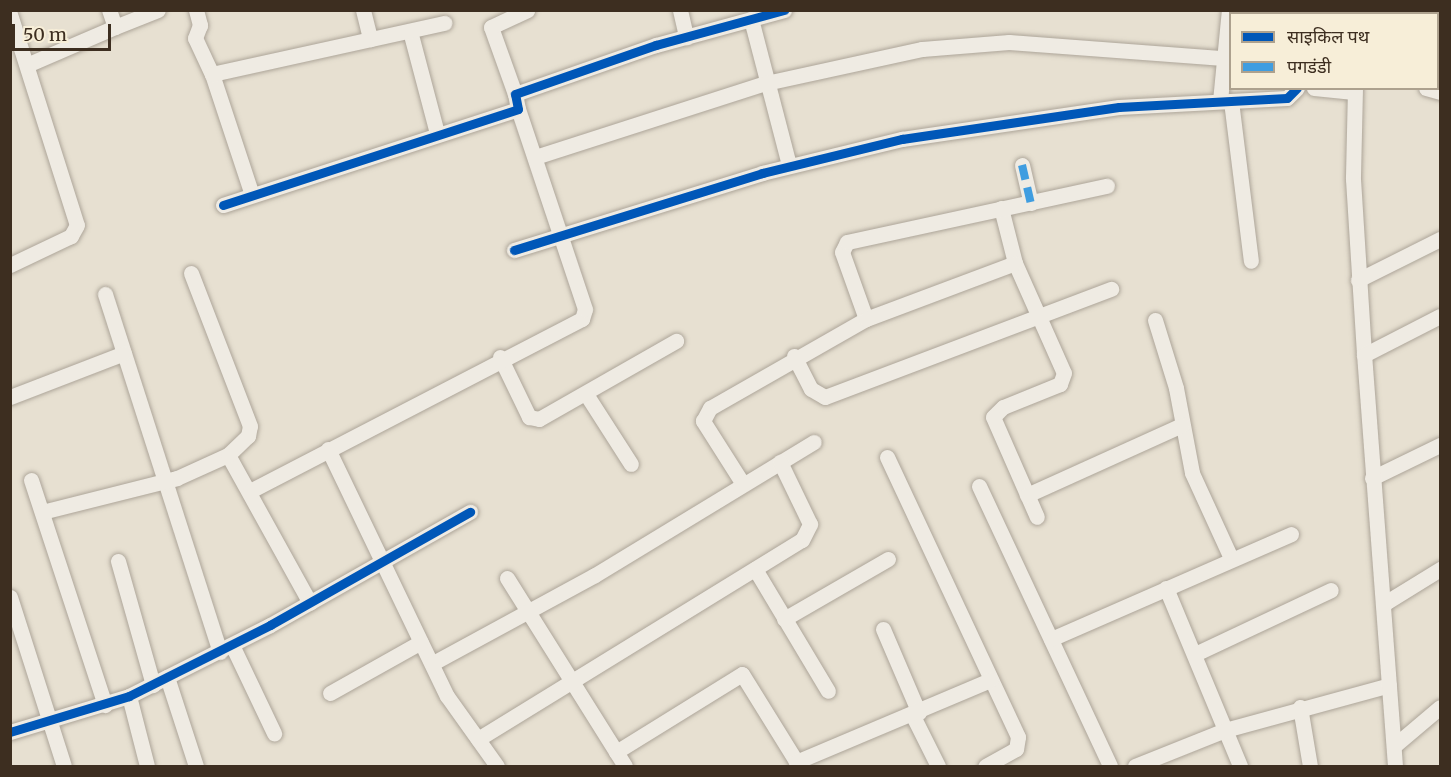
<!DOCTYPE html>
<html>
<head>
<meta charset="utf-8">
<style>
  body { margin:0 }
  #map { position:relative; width:1451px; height:777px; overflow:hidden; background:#e7e0d1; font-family:Merriweather,"Noto Sans Devanagari",serif }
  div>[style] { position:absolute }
  .roads { filter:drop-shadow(0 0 2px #ada599) drop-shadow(0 0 2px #ada599) }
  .street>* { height:15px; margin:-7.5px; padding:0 7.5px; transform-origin:7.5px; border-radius:7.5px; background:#efebe3 }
  .quiet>* { height:8px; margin-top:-4px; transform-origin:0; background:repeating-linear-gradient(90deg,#3f9de0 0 15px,transparent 0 23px) }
  .cycleway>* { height:9px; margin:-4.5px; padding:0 4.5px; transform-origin:4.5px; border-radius:4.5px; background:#0057b8 }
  span { translate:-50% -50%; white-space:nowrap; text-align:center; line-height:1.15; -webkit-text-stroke:4.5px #f7eed8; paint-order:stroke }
  .frame { position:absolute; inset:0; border:12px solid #3d2e20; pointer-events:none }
  .legend { position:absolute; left:1229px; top:12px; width:210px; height:78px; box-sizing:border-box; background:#f7eed8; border:2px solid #ada18e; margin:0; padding:8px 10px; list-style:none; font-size:18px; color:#3d2e20 }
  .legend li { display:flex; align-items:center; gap:12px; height:30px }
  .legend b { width:30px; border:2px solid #ada18e }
  .scale { position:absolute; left:12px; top:24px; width:99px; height:27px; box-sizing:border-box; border:3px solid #3d2e20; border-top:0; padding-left:8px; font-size:18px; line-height:21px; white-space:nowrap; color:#3d2e20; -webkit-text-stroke:4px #f7eed8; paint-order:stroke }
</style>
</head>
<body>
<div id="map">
  <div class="roads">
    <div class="street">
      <i style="left:196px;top:10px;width:16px;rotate:75deg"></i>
      <i style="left:200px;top:25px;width:14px;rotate:111deg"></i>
      <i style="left:195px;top:38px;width:40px;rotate:65deg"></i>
      <i style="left:363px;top:10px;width:30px;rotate:76deg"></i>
      <i style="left:680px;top:10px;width:28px;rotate:77deg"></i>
      <i style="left:1339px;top:10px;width:13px;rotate:18deg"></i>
      <i style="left:1411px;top:10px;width:12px;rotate:20deg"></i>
      <i style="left:10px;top:14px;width:221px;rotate:72.4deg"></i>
      <i style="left:77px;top:225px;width:13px;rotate:119deg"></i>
      <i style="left:71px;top:236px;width:68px;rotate:154.6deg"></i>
      <i style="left:1366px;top:14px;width:4px;rotate:-90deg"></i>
      <i style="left:1438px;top:18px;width:2px"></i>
      <i style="left:751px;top:19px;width:151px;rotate:75.4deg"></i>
      <i style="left:115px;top:27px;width:46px;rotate:-21.6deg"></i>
      <i style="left:410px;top:31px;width:106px;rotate:75.2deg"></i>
      <i style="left:29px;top:64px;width:94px;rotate:-23.3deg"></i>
      <i style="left:115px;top:27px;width:18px;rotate:-109deg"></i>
      <i style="left:1314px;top:88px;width:40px;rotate:5.7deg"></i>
      <i style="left:1355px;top:88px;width:91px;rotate:91.3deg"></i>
      <i style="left:1353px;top:179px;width:176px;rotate:86.4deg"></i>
      <i style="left:1426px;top:88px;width:15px;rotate:16deg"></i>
      <i style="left:515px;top:94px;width:71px;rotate:-109.7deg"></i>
      <i style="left:491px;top:27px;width:40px;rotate:-25deg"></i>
      <i style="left:1220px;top:101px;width:91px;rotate:-84.4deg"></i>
      <i style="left:1231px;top:101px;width:161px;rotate:82.9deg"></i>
      <i style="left:535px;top:157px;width:243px;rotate:-17.8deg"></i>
      <i style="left:766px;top:83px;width:160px;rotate:-12.3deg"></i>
      <i style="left:922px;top:49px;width:87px;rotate:-4.6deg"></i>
      <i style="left:1009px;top:42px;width:215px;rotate:4.3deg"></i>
      <i style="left:1022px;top:165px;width:39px;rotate:77deg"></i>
      <i style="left:252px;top:195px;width:127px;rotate:-108.3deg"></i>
      <i style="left:212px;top:74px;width:238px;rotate:-12.4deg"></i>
      <i style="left:223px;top:205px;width:310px;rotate:-18deg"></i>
      <i style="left:518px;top:109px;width:15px;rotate:-101deg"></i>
      <i style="left:515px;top:94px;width:149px;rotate:-19.2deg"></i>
      <i style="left:656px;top:45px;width:133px;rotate:-15.3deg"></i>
      <i style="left:1001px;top:208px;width:57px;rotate:75.7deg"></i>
      <i style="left:1015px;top:263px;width:120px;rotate:66deg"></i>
      <i style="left:1064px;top:373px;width:12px;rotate:110deg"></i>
      <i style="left:1060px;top:384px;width:61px;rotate:158deg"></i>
      <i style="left:1003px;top:407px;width:14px;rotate:135deg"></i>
      <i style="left:993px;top:417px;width:109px;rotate:66.3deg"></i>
      <i style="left:514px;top:250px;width:260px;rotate:-17.2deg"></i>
      <i style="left:762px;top:173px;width:144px;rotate:-13.7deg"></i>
      <i style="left:902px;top:139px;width:219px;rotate:-8.4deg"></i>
      <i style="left:1119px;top:107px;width:168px;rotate:-3.1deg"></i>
      <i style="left:1287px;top:98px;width:14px;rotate:-45deg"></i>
      <i style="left:1358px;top:280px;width:92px;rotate:-26.6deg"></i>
      <i style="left:105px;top:294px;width:376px;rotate:72.2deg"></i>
      <i style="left:866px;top:319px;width:71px;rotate:-109.7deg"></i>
      <i style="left:842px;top:252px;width:11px;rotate:-63deg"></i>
      <i style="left:847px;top:242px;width:266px;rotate:-12.2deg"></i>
      <i style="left:1155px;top:320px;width:71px;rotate:72.8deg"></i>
      <i style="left:1176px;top:388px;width:86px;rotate:79.3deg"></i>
      <i style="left:1192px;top:473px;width:94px;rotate:65.4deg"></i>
      <i style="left:794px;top:356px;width:37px;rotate:63deg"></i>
      <i style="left:811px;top:389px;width:16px;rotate:30deg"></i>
      <i style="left:825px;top:397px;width:306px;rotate:-20.7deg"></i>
      <i style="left:500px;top:357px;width:67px;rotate:64.2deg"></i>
      <i style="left:529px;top:417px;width:10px;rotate:11deg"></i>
      <i style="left:539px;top:419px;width:158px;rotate:-29.7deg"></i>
      <i style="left:586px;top:394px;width:83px;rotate:57.3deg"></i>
      <i style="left:10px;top:397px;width:122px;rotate:-21.1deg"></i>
      <i style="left:328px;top:449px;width:274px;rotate:64.3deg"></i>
      <i style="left:447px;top:696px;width:86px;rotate:54.5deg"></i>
      <i style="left:228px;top:455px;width:169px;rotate:61deg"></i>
      <i style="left:887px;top:457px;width:309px;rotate:64.9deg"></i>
      <i style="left:1018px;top:737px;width:12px;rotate:99deg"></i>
      <i style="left:1016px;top:749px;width:35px;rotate:151deg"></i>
      <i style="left:1372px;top:478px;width:76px;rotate:-25.9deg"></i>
      <i style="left:31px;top:480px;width:237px;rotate:71.8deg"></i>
      <i style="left:743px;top:484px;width:75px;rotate:-122.4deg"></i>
      <i style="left:703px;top:421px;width:15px;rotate:-62deg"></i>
      <i style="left:710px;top:408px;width:180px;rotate:-29.7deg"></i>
      <i style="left:866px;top:319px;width:159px;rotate:-20.6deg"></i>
      <i style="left:979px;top:486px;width:309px;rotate:64.9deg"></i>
      <i style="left:250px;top:491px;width:374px;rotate:-27.4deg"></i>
      <i style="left:582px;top:319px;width:10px;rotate:-73deg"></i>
      <i style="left:585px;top:309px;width:211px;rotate:-108.5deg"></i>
      <i style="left:1027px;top:495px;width:170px;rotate:-24.3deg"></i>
      <i style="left:42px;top:512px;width:139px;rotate:-14.1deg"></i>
      <i style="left:177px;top:478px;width:56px;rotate:-24.3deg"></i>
      <i style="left:228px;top:455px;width:28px;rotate:-44deg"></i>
      <i style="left:248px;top:436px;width:10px;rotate:-79deg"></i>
      <i style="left:250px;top:426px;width:164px;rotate:-111.1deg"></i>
      <i style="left:118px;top:561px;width:129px;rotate:74.2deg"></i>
      <i style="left:755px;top:569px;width:142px;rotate:59.1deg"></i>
      <i style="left:507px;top:578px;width:222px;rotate:57.9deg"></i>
      <i style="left:1166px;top:588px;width:193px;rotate:67.4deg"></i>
      <i style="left:10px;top:597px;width:177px;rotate:72.3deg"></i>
      <i style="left:1385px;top:603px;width:65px;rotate:-31.7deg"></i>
      <i style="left:784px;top:619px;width:120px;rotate:-30deg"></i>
      <i style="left:883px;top:629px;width:91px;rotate:66.8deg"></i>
      <i style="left:1051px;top:639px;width:262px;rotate:-23.6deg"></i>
      <i style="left:232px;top:645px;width:98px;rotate:64.5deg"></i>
      <i style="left:1195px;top:654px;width:150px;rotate:-25.2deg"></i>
      <i style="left:433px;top:663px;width:184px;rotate:-28.5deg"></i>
      <i style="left:595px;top:575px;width:256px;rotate:-31.3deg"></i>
      <i style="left:167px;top:677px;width:94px;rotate:72deg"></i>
      <i style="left:330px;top:693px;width:104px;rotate:-29.3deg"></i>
      <i style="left:129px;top:696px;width:72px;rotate:75.6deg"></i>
      <i style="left:1300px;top:707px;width:60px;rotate:80.4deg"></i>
      <i style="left:913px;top:716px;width:56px;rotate:63.4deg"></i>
      <i style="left:10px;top:732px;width:124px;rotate:-16.8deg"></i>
      <i style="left:129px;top:696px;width:158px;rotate:-26.7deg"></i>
      <i style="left:270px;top:625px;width:230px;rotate:-29.5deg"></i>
      <i style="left:478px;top:739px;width:380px;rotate:-31.6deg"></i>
      <i style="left:802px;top:540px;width:18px;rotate:-63deg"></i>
      <i style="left:810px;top:524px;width:69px;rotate:-115.8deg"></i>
      <i style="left:1394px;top:746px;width:60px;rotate:-40.3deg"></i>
      <i style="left:616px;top:752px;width:148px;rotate:-31.8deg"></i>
      <i style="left:742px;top:674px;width:108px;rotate:58.2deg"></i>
      <i style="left:796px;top:762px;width:211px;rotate:-22.9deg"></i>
      <i style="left:1135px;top:766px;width:97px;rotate:-21.8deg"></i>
      <i style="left:1225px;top:730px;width:170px;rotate:-15.3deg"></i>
      <i style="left:1395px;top:766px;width:412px;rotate:-94.3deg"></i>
      <i style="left:1364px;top:355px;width:85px;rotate:-27.2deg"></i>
    </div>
  </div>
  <div class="quiet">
    <i style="left:1022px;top:165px;width:39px;rotate:77deg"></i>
  </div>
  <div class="cycleway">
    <i style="left:223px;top:205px;width:310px;rotate:-18deg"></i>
    <i style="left:518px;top:109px;width:15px;rotate:-101deg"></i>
    <i style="left:515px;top:94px;width:149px;rotate:-19.2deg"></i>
    <i style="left:656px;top:45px;width:133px;rotate:-15.3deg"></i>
    <i style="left:514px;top:250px;width:260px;rotate:-17.2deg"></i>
    <i style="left:762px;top:173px;width:144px;rotate:-13.7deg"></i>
    <i style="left:902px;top:139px;width:219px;rotate:-8.4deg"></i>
    <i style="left:1119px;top:107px;width:168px;rotate:-3.1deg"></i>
    <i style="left:1287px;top:98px;width:14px;rotate:-45deg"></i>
    <i style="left:10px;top:732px;width:124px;rotate:-16.8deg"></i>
    <i style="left:129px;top:696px;width:158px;rotate:-26.7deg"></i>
    <i style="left:270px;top:625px;width:230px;rotate:-29.5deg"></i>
  </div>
  <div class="frame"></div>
  <ul class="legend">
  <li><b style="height:8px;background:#0057b8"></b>साइकिल पथ</li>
  <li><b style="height:8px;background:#3f9de0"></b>पगडंडी</li>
  </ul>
  <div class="scale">50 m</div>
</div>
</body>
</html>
